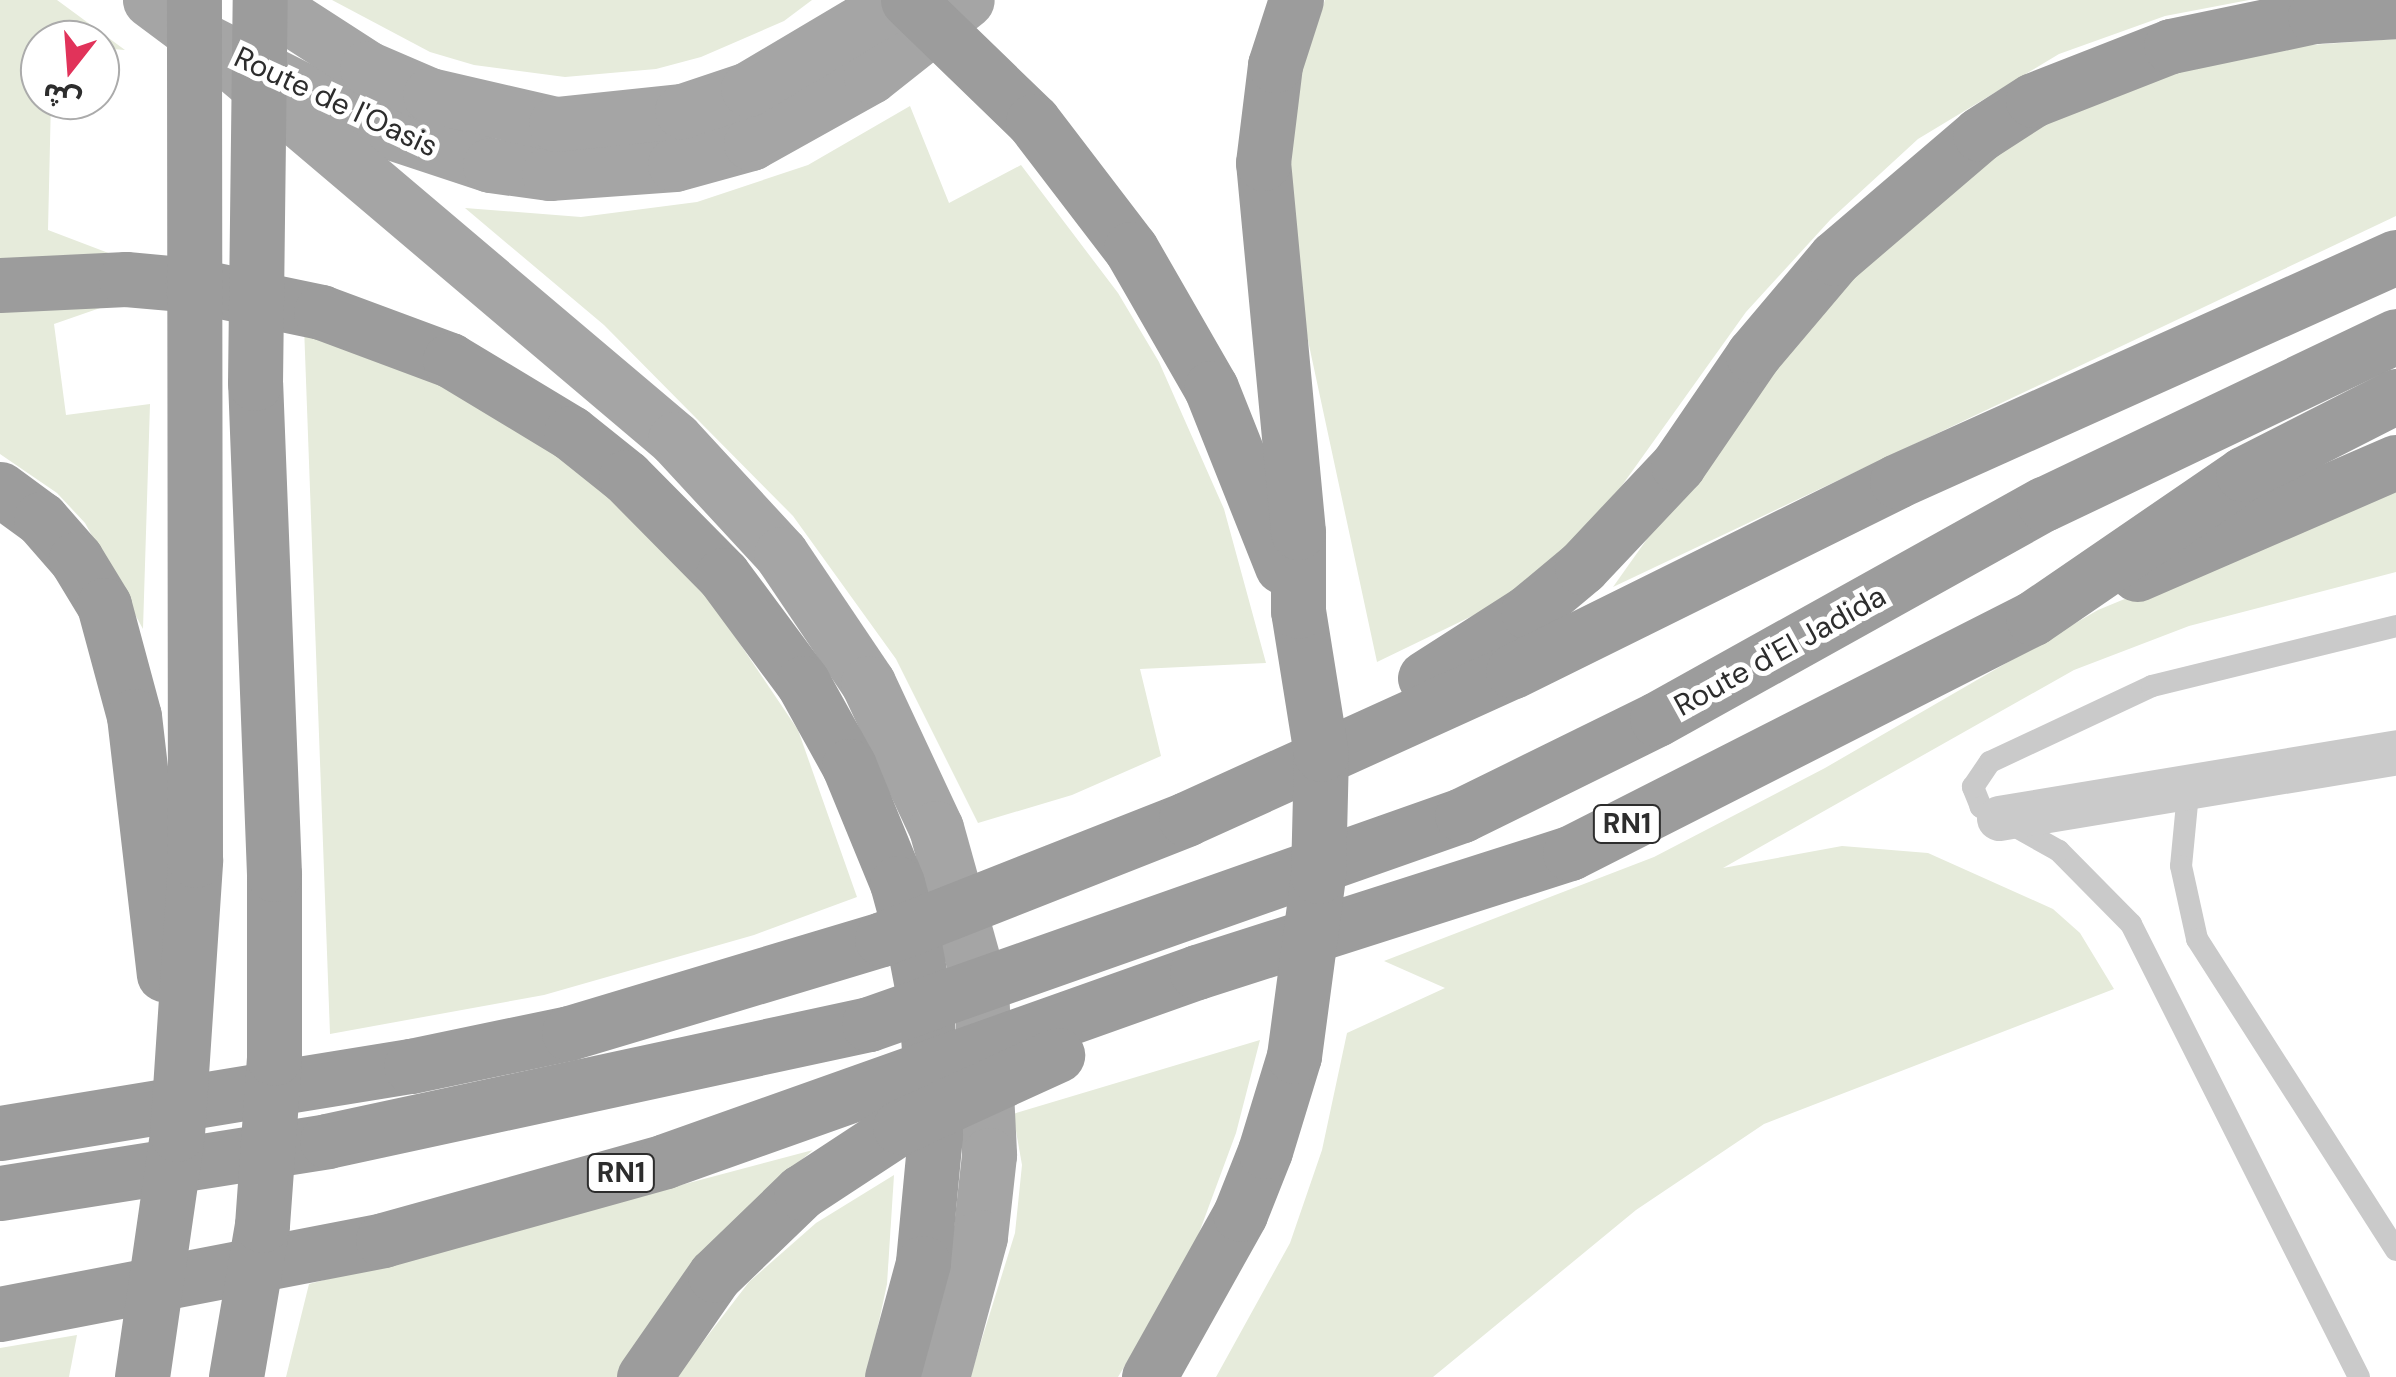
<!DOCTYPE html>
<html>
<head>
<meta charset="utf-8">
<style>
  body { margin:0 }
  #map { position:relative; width:2396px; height:1377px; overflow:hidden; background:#fff; font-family:"DM Sans","Noto Sans Arabic",sans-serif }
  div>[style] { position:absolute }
  .green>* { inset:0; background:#e6ebdb }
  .service>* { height:22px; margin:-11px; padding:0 11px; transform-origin:11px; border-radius:11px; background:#cacaca }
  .minor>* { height:45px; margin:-22.5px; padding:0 22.5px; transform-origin:22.5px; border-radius:22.5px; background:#cacaca }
  .primary>* { height:55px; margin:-27.5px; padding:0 27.5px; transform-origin:27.5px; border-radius:27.5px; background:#a5a5a5 }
  .trunk>* { height:55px; margin:-27.5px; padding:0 27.5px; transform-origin:27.5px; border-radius:27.5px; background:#9c9c9c }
  span { translate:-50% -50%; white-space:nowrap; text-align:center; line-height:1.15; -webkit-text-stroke:10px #fff; paint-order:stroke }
  .shield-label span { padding:2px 8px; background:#fff; border:2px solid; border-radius:8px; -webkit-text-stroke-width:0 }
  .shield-label { font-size:28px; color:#2d2d2d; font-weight:700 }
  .street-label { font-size:30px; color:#2d2d2d }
  .north { position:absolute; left:20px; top:20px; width:100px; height:100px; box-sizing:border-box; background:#fff; border:2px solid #ababab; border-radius:50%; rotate:197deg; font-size:28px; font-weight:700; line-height:40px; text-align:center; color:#2d2d2d }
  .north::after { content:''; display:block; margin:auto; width:35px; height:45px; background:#e1335a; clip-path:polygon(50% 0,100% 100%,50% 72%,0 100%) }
</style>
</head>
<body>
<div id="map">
  <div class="green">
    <i style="clip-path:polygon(0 0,57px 0,125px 50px,100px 48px,100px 40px,40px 40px,40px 100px,51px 100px,48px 230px,119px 257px,0 262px)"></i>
    <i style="clip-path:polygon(332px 0,812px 0,784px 21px,701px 57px,656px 69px,565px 77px,474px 65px,430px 52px)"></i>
    <i style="clip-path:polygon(1325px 0,2249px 0,2165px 16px,2059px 54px,1918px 139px,1831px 219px,1746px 312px,1598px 519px,1499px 603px,1377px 662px,1286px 238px,1296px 88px)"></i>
    <i style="clip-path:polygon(2396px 39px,2396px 216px,1613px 587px,1742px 405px,1899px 225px,2049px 118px,2164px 71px,2296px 46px)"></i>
    <i style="clip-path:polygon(910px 106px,949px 203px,1021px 165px,1118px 293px,1159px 362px,1224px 509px,1266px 663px,1140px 669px,1161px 756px,1072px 795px,978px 823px,896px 659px,793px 516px,604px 325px,465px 208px,581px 217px,697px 202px,808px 165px)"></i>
    <i style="clip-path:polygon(126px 299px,54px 324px,66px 415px,150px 404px,143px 629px,85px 523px,57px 493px,0 454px,0 305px)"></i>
    <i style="clip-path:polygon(304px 326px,432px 379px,551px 450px,607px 493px,699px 583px,798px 730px,857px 897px,754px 935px,544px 995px,330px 1034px)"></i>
    <i style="clip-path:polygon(2396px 487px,2396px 572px,2189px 626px,2074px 670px,1723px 868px,1842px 846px,1928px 853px,2053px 909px,2080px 933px,2114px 989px,1764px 1124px,1636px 1210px,1433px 1377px,1216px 1377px,1290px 1243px,1322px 1150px,1347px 1033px,1445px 988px,1384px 961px,1654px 857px,1825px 768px,2098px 610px)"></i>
    <i style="clip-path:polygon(1260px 1040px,1236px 1133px,1189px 1260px,1118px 1377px,970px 1377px,1015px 1233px,1022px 1165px,1013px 1114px)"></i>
    <i style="clip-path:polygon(813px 1150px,765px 1191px,623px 1377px,286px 1377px,309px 1284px)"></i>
    <i style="clip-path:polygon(894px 1175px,887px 1284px,867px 1377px,676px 1377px,749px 1282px,816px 1223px)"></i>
    <i style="clip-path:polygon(77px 1335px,69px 1377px,0 1377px,0 1348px)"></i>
  </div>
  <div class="service">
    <i style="left:2189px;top:783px;width:83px;rotate:95.5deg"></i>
    <i style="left:2181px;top:866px;width:75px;rotate:77.6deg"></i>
    <i style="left:2197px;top:939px;width:369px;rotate:57.4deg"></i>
    <i style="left:2359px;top:1377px;width:507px;rotate:-116.72deg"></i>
    <i style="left:2131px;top:924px;width:103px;rotate:-134.6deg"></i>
    <i style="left:2059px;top:851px;width:90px;rotate:-150.6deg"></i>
    <i style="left:1981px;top:807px;width:22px;rotate:-112deg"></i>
    <i style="left:1973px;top:787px;width:30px;rotate:-56deg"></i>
    <i style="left:1990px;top:762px;width:179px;rotate:-25.1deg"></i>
    <i style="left:2152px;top:686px;width:251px;rotate:-13.8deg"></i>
  </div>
  <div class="minor">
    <i style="left:1999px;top:818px;width:402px;rotate:-9.4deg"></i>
  </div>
  <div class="primary">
    <i style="left:150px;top:0;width:69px;rotate:36.7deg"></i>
    <i style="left:205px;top:41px;width:191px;rotate:26.8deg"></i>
    <i style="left:375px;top:127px;width:121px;rotate:18.3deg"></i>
    <i style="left:490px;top:165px;width:60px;rotate:7.7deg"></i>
    <i style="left:549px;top:173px;width:126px;rotate:-4.1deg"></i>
    <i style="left:675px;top:164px;width:79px;rotate:-15.4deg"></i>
    <i style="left:751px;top:143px;width:137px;rotate:-29.2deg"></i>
    <i style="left:871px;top:76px;width:122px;rotate:-38.4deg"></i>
    <i style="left:262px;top:0;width:125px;rotate:32.9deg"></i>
    <i style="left:367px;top:68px;width:69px;rotate:23.2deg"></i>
    <i style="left:430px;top:95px;width:129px;rotate:13deg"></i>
    <i style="left:556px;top:124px;width:127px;rotate:-5.9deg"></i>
    <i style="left:682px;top:111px;width:70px;rotate:-18.4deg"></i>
    <i style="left:748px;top:89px;width:174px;rotate:-30.7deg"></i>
    <i style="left:205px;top:41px;width:616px;rotate:40.26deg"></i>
    <i style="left:675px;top:439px;width:156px;rotate:47.3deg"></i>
    <i style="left:781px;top:554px;width:156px;rotate:56deg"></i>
    <i style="left:868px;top:683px;width:160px;rotate:64.9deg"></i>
    <i style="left:936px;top:828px;width:167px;rotate:74.4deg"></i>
    <i style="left:981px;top:989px;width:166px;rotate:87.2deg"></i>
    <i style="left:989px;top:1155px;width:82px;rotate:96.3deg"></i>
    <i style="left:980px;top:1237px;width:145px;rotate:105.2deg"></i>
  </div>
  <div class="trunk">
    <i style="left:908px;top:0;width:174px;rotate:44.1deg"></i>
    <i style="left:1033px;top:121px;width:161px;rotate:52.6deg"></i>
    <i style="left:1131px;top:249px;width:160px;rotate:60.1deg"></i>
    <i style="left:1211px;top:388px;width:192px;rotate:68.3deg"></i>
    <i style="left:0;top:285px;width:126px;rotate:-2.7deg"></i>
    <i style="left:126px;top:279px;width:66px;rotate:5.2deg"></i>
    <i style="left:192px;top:285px;width:132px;rotate:11.8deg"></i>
    <i style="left:321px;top:312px;width:138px;rotate:20.4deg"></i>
    <i style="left:450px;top:360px;width:141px;rotate:31.1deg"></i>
    <i style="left:571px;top:433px;width:70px;rotate:38.7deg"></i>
    <i style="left:626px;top:477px;width:138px;rotate:45.3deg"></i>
    <i style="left:723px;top:575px;width:134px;rotate:53.5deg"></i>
    <i style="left:803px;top:683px;width:95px;rotate:61deg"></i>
    <i style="left:849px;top:766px;width:126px;rotate:67.7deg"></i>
    <i style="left:897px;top:883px;width:64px;rotate:74.7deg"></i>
    <i style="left:914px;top:945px;width:64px;rotate:79.2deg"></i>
    <i style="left:926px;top:1008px;width:127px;rotate:85.9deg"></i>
    <i style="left:935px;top:1135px;width:129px;rotate:95.4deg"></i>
    <i style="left:923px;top:1263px;width:118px;rotate:105.2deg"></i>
    <i style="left:0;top:489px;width:51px;rotate:36.2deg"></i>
    <i style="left:41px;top:519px;width:53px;rotate:48.8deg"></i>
    <i style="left:76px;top:559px;width:54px;rotate:58.7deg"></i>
    <i style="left:104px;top:605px;width:115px;rotate:74.9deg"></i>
    <i style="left:134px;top:716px;width:260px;rotate:83.4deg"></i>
    <i style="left:2137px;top:574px;width:282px;rotate:-23.4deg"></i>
    <i style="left:1425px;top:678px;width:122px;rotate:-32.7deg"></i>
    <i style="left:1528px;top:612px;width:70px;rotate:-39.8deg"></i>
    <i style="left:1582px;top:567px;width:140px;rotate:-46.7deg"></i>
    <i style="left:1678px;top:465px;width:133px;rotate:-55.7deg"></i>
    <i style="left:1753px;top:355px;width:127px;rotate:-49.8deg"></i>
    <i style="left:1835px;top:258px;width:191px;rotate:-40.5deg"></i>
    <i style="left:1980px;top:134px;width:63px;rotate:-32.7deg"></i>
    <i style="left:2033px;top:100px;width:148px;rotate:-21.4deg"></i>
    <i style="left:2171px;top:46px;width:147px;rotate:-11.8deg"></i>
    <i style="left:2315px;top:16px;width:81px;rotate:-3.5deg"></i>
    <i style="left:0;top:1133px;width:416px;rotate:-9.3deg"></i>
    <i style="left:411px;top:1066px;width:161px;rotate:-11.8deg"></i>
    <i style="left:569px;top:1033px;width:327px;rotate:-16.7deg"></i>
    <i style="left:882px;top:939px;width:327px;rotate:-21.5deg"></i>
    <i style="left:1186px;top:819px;width:359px;rotate:-24.4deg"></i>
    <i style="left:1513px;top:671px;width:428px;rotate:-26.3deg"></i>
    <i style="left:1897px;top:481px;width:547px;rotate:-24.18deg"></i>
    <i style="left:0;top:1193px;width:331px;rotate:-9deg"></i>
    <i style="left:327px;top:1141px;width:554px;rotate:-12.18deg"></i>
    <i style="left:869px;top:1024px;width:629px;rotate:-19.41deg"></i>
    <i style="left:1462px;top:815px;width:217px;rotate:-26.2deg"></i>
    <i style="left:1657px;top:719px;width:443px;rotate:-29.1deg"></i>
    <i style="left:2044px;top:504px;width:390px;rotate:-25.5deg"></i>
    <i style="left:0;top:1314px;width:390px;rotate:-10.9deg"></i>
    <i style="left:383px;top:1240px;width:293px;rotate:-15.6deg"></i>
    <i style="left:665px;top:1161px;width:565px;rotate:-19.56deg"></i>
    <i style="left:1197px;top:972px;width:392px;rotate:-17.7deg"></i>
    <i style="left:1570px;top:853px;width:519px;rotate:-26.91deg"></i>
    <i style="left:2033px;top:618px;width:255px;rotate:-34.4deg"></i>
    <i style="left:2243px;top:474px;width:172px;rotate:-27deg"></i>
    <i style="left:142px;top:1377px;width:246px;rotate:-81.8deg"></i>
    <i style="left:177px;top:1134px;width:275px;rotate:-86.2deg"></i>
    <i style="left:195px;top:860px;width:860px;rotate:-90.07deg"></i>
    <i style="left:236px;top:1377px;width:154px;rotate:-80.3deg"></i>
    <i style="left:262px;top:1225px;width:167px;rotate:-85.9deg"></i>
    <i style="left:274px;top:1058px;width:184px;rotate:-90deg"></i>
    <i style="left:274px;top:874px;width:491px;rotate:-92.2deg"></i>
    <i style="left:255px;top:383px;width:383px;rotate:-89.3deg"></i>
    <i style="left:644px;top:1377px;width:124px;rotate:-55.2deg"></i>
    <i style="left:715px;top:1275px;width:120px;rotate:-44deg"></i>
    <i style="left:801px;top:1192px;width:118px;rotate:-33.3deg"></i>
    <i style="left:900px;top:1127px;width:173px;rotate:-24.6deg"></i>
    <i style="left:1149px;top:1377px;width:187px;rotate:-60.8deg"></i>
    <i style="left:1240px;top:1214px;width:68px;rotate:-68.4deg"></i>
    <i style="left:1265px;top:1151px;width:99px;rotate:-73deg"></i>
    <i style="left:1294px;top:1056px;width:182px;rotate:-82.4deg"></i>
    <i style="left:1318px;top:876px;width:122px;rotate:-88.6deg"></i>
    <i style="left:1321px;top:754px;width:145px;rotate:-99.1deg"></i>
    <i style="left:1298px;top:611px;width:79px;rotate:-90deg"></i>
    <i style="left:1298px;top:532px;width:371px;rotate:-95.4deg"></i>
    <i style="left:1263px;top:163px;width:99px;rotate:-83deg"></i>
    <i style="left:1275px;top:65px;width:68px;rotate:-72.1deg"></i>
  </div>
  <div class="shield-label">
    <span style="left:1627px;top:824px">RN1</span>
    <span style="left:621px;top:1173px">RN1</span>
  </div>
  <div class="street-label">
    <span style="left:336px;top:102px;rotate:25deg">Route de l'Oasis</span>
    <span style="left:1780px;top:651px;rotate:-29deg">Route d'El Jadida</span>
  </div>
  <div class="north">ش</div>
</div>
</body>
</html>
